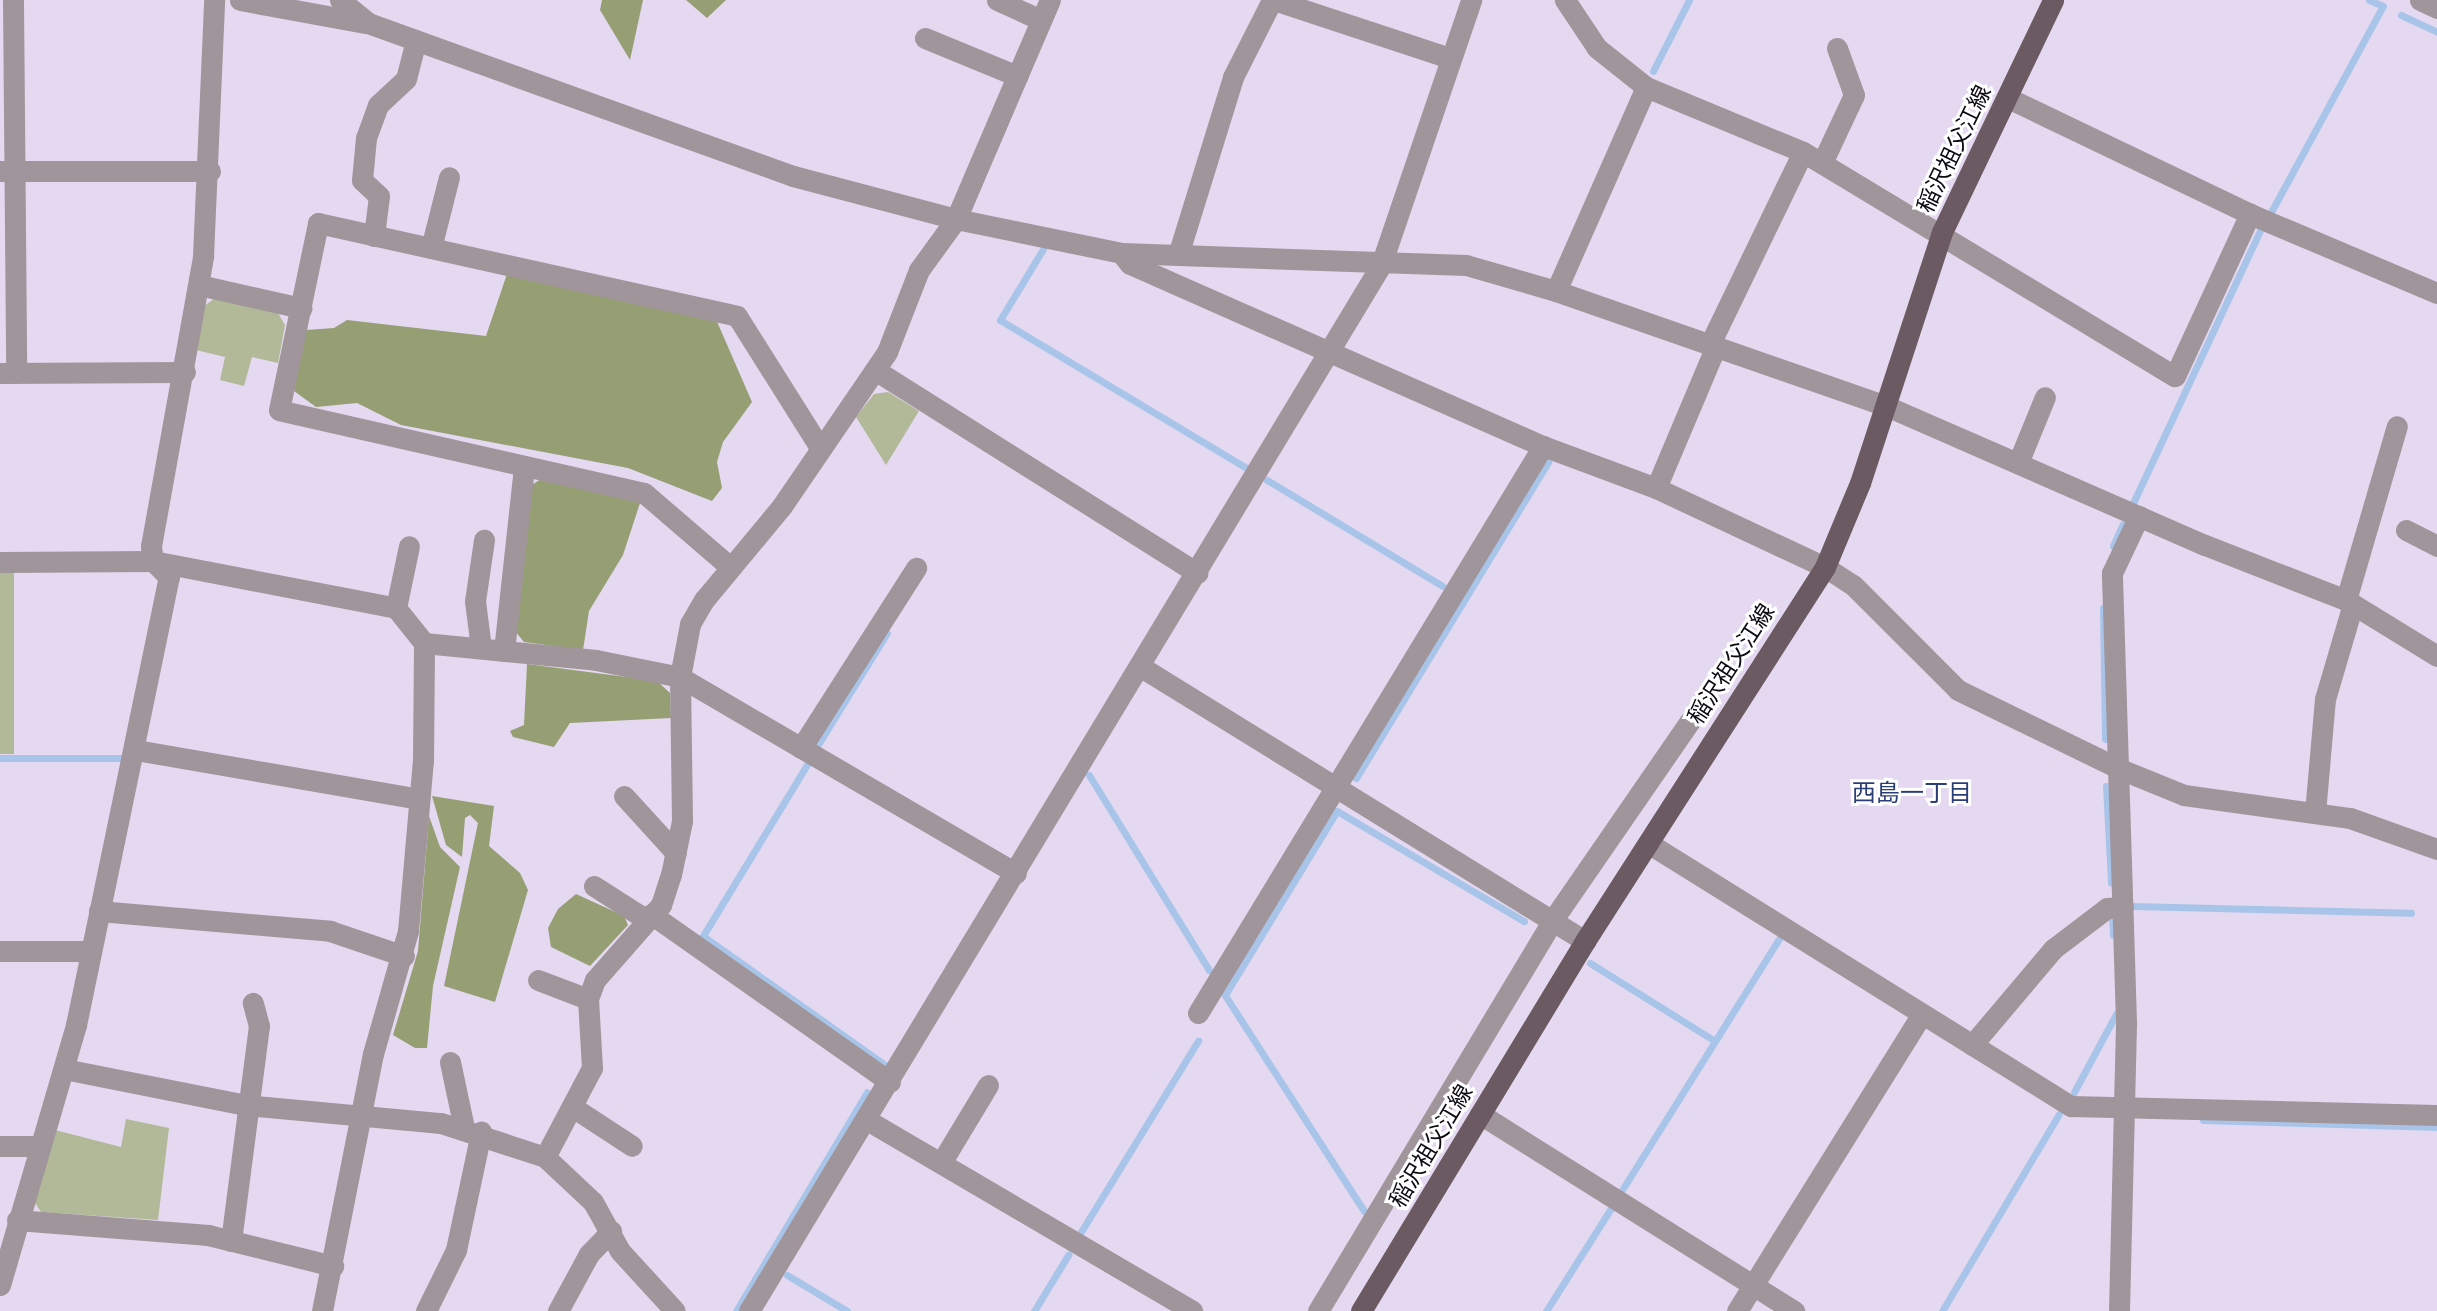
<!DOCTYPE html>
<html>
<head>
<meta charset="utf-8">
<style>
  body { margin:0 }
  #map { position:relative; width:2437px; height:1311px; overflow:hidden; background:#e4d9f0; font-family:Poppins,"Noto Sans JP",sans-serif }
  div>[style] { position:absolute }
  .green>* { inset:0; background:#b2b999 }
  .forest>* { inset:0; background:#969e74 }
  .stream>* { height:7px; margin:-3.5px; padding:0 3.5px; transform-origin:3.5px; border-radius:3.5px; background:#a8c5e9 }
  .minor>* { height:21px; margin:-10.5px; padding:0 10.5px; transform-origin:10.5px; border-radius:10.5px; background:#a0959b }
  .major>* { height:21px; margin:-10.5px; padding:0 10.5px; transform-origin:10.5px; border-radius:10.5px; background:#6c5a63 }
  span { translate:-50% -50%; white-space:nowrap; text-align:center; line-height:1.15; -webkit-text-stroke:6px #fff; paint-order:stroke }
  .street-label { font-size:23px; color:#0d0a11 }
  .neighbourhood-label { font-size:24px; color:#2c3e77 }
</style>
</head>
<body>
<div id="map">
  <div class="green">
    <i style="clip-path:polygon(215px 298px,278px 313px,285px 325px,278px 363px,252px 357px,244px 386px,220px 380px,225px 357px,196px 350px,203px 307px)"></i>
    <i style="clip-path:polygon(888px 392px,919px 411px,886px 465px,856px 417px,874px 394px)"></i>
    <i style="clip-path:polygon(0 566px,14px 566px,14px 754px,0 754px)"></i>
    <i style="clip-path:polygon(126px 1119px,169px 1128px,158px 1220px,41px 1212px,33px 1200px,55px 1130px,121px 1147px)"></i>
  </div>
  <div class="forest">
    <i style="clip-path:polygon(602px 0,643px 0,630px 60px,600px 10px)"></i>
    <i style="clip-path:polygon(686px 0,726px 0,707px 18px)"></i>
    <i style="clip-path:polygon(508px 271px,715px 317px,752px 402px,723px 442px,717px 462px,722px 488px,712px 501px,628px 468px,401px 425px,357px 403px,316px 407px,294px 391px,306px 330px,334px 328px,347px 320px,486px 336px)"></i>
    <i style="clip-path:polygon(541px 479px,640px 503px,623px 555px,589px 611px,583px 650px,524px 642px,515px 631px,530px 486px)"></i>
    <i style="clip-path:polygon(527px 664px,657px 681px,670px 693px,671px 718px,570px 723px,554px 747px,513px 737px,510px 731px,524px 725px)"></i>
    <i style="clip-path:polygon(432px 796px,494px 806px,489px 846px,520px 873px,528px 890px,495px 1002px,444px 986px,478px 823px,470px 815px,465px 818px,462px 857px,446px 845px)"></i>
    <i style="clip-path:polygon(429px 816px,440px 847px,460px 867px,433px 986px,427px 1048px,415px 1048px,393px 1035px,418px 951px)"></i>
    <i style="clip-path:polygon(576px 894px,624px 916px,628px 925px,590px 966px,551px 947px,548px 928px,558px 909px)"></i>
  </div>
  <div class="stream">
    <i style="left:2401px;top:15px;width:40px;rotate:25deg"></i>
    <i style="left:1653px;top:71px;width:80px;rotate:-63.1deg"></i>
    <i style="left:2271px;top:212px;width:234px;rotate:-61.5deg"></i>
    <i style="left:2383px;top:6px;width:15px;rotate:-157deg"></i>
    <i style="left:1043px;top:249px;width:83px;rotate:121.2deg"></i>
    <i style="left:1000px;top:320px;width:289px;rotate:31deg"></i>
    <i style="left:1267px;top:480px;width:205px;rotate:31.1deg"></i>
    <i style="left:2133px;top:503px;width:300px;rotate:-65deg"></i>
    <i style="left:2113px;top:546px;width:24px;rotate:-66deg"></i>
    <i style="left:2103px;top:608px;width:131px;rotate:89.1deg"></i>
    <i style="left:819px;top:743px;width:129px;rotate:-58.3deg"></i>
    <i style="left:0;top:758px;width:122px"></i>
    <i style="left:808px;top:763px;width:202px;rotate:121.3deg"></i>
    <i style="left:703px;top:936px;width:222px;rotate:35.3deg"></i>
    <i style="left:1089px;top:775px;width:229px;rotate:58.4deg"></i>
    <i style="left:1356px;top:778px;width:370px;rotate:-58.7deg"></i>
    <i style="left:2106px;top:786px;width:97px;rotate:87deg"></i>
    <i style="left:2132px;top:906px;width:279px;rotate:1.4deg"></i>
    <i style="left:2112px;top:915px;width:20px;rotate:87deg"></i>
    <i style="left:1590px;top:963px;width:147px;rotate:32deg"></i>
    <i style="left:2074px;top:1092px;width:89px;rotate:-61.7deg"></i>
    <i style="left:2203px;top:1120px;width:234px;rotate:1.7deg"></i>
    <i style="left:1622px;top:1190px;width:298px;rotate:-58deg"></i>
    <i style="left:1364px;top:1211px;width:257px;rotate:-122.8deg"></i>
    <i style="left:1225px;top:995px;width:215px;rotate:-58.7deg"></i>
    <i style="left:1337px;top:811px;width:217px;rotate:30.5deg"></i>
    <i style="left:1079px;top:1235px;width:228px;rotate:-58.5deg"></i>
    <i style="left:787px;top:1275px;width:70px;rotate:31deg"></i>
    <i style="left:736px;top:1311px;width:255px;rotate:-59.1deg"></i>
    <i style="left:1034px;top:1311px;width:66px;rotate:-58.7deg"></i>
    <i style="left:1546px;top:1311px;width:122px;rotate:-57.7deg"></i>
    <i style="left:1942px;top:1311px;width:229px;rotate:-59.3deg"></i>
  </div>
  <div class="minor">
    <i style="left:13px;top:0;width:373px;rotate:89.5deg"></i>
    <i style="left:240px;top:0;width:127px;rotate:10.4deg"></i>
    <i style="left:340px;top:0;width:36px;rotate:39deg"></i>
    <i style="left:368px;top:23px;width:452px;rotate:19.8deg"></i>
    <i style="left:793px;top:176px;width:169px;rotate:14.8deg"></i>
    <i style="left:956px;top:219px;width:168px;rotate:11.6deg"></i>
    <i style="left:1121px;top:253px;width:345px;rotate:2deg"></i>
    <i style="left:1466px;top:265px;width:94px;rotate:16.1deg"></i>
    <i style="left:1556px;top:291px;width:347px;rotate:19.2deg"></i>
    <i style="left:1884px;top:405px;width:350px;rotate:23.6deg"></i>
    <i style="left:2205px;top:545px;width:151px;rotate:21.3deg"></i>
    <i style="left:2346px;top:600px;width:107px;rotate:31.6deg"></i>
    <i style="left:997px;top:0;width:48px;rotate:24.4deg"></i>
    <i style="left:1274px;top:0;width:181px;rotate:18.3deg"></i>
    <i style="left:2420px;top:0;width:19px;rotate:25deg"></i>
    <i style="left:925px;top:38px;width:100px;rotate:22.4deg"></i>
    <i style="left:1646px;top:87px;width:170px;rotate:22.5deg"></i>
    <i style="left:1803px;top:152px;width:434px;rotate:31.1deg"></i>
    <i style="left:2175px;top:376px;width:179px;rotate:-65.2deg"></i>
    <i style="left:2008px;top:98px;width:268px;rotate:25.6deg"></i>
    <i style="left:2250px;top:214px;width:203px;rotate:22.9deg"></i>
    <i style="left:1822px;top:163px;width:75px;rotate:-64.8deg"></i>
    <i style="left:1854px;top:95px;width:50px;rotate:-109.9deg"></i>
    <i style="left:0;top:171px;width:210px"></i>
    <i style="left:374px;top:236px;width:40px;rotate:-82.9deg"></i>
    <i style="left:379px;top:196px;width:23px;rotate:-137deg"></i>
    <i style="left:362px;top:180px;width:42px;rotate:-84.6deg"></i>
    <i style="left:366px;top:138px;width:35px;rotate:-70deg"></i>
    <i style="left:378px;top:105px;width:38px;rotate:-43deg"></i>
    <i style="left:406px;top:79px;width:40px;rotate:-75.6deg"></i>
    <i style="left:431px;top:248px;width:73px;rotate:-75.8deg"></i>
    <i style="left:1121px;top:253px;width:14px;rotate:51deg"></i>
    <i style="left:1130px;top:264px;width:451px;rotate:23.8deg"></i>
    <i style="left:1543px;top:446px;width:121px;rotate:20.4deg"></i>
    <i style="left:1656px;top:488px;width:187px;rotate:25.1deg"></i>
    <i style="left:1825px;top:567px;width:33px;rotate:33deg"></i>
    <i style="left:1853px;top:585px;width:148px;rotate:45deg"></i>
    <i style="left:1958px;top:690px;width:180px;rotate:26deg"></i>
    <i style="left:2120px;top:769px;width:69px;rotate:22.1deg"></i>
    <i style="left:2184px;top:795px;width:168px;rotate:7.9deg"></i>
    <i style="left:2350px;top:818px;width:92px;rotate:19.6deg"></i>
    <i style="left:1178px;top:255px;width:186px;rotate:-72.8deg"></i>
    <i style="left:1233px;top:77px;width:86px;rotate:-63.1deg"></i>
    <i style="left:199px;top:285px;width:105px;rotate:12.7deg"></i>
    <i style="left:1556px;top:291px;width:223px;rotate:-66.2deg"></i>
    <i style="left:1646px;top:87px;width:63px;rotate:-141.5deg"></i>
    <i style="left:1597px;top:48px;width:58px;rotate:-123.7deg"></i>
    <i style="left:1710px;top:344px;width:213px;rotate:-64.2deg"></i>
    <i style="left:875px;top:370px;width:381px;rotate:32.2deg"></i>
    <i style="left:0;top:373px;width:185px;rotate:-0.3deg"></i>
    <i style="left:2018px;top:463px;width:71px;rotate:-67.8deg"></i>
    <i style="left:1656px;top:488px;width:154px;rotate:-67.1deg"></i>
    <i style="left:2406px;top:530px;width:35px;rotate:27deg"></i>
    <i style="left:0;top:562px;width:153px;rotate:-0.4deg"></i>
    <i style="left:153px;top:561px;width:248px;rotate:10.9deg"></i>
    <i style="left:396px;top:608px;width:45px;rotate:51.3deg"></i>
    <i style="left:424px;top:643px;width:173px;rotate:5.6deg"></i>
    <i style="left:596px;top:660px;width:86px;rotate:11.4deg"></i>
    <i style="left:680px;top:677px;width:54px;rotate:-79.3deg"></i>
    <i style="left:690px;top:624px;width:28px;rotate:-60deg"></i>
    <i style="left:704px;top:600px;width:122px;rotate:-50.3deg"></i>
    <i style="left:782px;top:506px;width:186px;rotate:-55.7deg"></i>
    <i style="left:887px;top:352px;width:88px;rotate:-68.7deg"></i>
    <i style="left:919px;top:270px;width:63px;rotate:-54deg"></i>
    <i style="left:956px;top:219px;width:238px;rotate:-66.8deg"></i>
    <i style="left:729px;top:566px;width:112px;rotate:-139.3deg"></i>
    <i style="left:644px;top:493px;width:374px;rotate:-167.2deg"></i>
    <i style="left:279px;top:410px;width:191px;rotate:-78.2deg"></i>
    <i style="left:318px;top:223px;width:429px;rotate:12.5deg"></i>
    <i style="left:737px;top:316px;width:156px;rotate:57.8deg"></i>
    <i style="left:2346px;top:600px;width:181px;rotate:-73.7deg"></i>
    <i style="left:396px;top:608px;width:63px;rotate:-78.2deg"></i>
    <i style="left:481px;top:648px;width:47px;rotate:-97.3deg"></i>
    <i style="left:475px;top:601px;width:62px;rotate:-81.6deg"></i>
    <i style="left:504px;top:651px;width:186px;rotate:-83.8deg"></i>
    <i style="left:1141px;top:667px;width:522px;rotate:31.68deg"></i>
    <i style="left:801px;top:748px;width:214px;rotate:-57.4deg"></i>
    <i style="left:136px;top:750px;width:287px;rotate:9.8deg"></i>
    <i style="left:624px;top:796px;width:77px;rotate:47.6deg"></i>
    <i style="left:2315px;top:813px;width:114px;rotate:-85deg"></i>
    <i style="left:2325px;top:699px;width:99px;rotate:-73.6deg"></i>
    <i style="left:1648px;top:843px;width:498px;rotate:31.9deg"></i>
    <i style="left:2071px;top:1106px;width:366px;rotate:1.4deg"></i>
    <i style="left:594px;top:886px;width:63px;rotate:32.7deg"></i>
    <i style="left:99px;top:911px;width:232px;rotate:4.9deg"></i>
    <i style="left:330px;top:931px;width:78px;rotate:18.7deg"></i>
    <i style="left:651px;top:914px;width:292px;rotate:35.1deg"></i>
    <i style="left:0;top:951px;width:91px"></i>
    <i style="left:538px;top:980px;width:53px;rotate:20.8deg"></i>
    <i style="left:1198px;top:1013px;width:664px;rotate:-58.68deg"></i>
    <i style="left:1972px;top:1045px;width:126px;rotate:-49.8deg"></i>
    <i style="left:2053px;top:949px;width:68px;rotate:-37.2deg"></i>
    <i style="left:2107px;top:908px;width:16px;rotate:-4deg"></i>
    <i style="left:450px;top:1062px;width:67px;rotate:78deg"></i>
    <i style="left:64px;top:1069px;width:186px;rotate:11.2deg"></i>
    <i style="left:246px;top:1105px;width:196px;rotate:5.3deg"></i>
    <i style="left:441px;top:1123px;width:109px;rotate:18.1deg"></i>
    <i style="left:545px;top:1157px;width:66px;rotate:43.2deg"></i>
    <i style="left:593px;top:1202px;width:56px;rotate:61.1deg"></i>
    <i style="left:620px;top:1251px;width:81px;rotate:47.5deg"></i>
    <i style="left:574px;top:1108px;width:69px;rotate:33.2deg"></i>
    <i style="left:1480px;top:1114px;width:371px;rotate:32.1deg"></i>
    <i style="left:867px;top:1120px;width:377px;rotate:30.4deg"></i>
    <i style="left:0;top:1146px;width:39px"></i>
    <i style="left:545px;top:1157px;width:101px;rotate:-62.2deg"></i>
    <i style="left:592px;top:1068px;width:69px;rotate:-93.3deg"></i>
    <i style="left:588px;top:999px;width:20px;rotate:-70deg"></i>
    <i style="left:595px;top:980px;width:100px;rotate:-48.7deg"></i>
    <i style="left:661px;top:905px;width:32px;rotate:-72deg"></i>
    <i style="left:671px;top:875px;width:55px;rotate:-78.5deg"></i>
    <i style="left:682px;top:821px;width:144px;rotate:-90.8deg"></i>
    <i style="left:680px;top:677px;width:389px;rotate:30.3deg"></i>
    <i style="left:941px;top:1163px;width:91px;rotate:-58.9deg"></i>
    <i style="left:17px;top:1220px;width:192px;rotate:4.5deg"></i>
    <i style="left:208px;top:1235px;width:129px;rotate:13.9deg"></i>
    <i style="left:231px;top:1241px;width:217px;rotate:-82.6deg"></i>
    <i style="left:259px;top:1026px;width:24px;rotate:-105deg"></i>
    <i style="left:0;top:1285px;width:271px;rotate:-73.7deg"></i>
    <i style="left:76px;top:1025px;width:458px;rotate:-78.3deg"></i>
    <i style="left:169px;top:577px;width:23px;rotate:-135deg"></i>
    <i style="left:153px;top:561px;width:15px;rotate:-98deg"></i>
    <i style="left:151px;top:546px;width:295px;rotate:-79.8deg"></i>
    <i style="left:203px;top:256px;width:256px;rotate:-87.5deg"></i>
    <i style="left:322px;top:1311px;width:262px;rotate:-78.8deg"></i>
    <i style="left:373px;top:1054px;width:128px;rotate:-74.1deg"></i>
    <i style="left:408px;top:931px;width:171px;rotate:-85deg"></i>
    <i style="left:423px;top:761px;width:118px;rotate:-89.5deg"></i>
    <i style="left:426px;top:1311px;width:68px;rotate:-63.8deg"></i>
    <i style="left:456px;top:1250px;width:121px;rotate:-78deg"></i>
    <i style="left:558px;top:1311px;width:65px;rotate:-61.5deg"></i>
    <i style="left:589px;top:1254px;width:32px;rotate:-46deg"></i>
    <i style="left:749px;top:1311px;width:1222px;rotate:-58.86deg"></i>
    <i style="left:1381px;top:265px;width:280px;rotate:-71.2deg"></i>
    <i style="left:1318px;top:1311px;width:455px;rotate:-59deg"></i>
    <i style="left:1552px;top:921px;width:243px;rotate:-55.4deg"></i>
    <i style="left:1737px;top:1311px;width:350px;rotate:-58.1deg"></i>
    <i style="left:2119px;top:1311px;width:289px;rotate:-88.6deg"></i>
    <i style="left:2126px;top:1022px;width:449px;rotate:-91.8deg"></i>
    <i style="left:2112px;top:573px;width:63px;rotate:-64.7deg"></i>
  </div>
  <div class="major">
    <i style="left:1361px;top:1311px;width:433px;rotate:-58.8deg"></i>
    <i style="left:1585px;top:941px;width:444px;rotate:-57.3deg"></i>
    <i style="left:1825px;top:567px;width:91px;rotate:-67.4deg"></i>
    <i style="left:1860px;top:483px;width:264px;rotate:-71.9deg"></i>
    <i style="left:1942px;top:232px;width:257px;rotate:-64.4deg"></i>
  </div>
  <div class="street-label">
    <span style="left:1954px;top:149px;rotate:-64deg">稲沢祖父江線</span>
    <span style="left:1731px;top:664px;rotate:-57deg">稲沢祖父江線</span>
    <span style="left:1431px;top:1146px;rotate:-59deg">稲沢祖父江線</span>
  </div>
  <div class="neighbourhood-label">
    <span style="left:1912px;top:793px">西島一丁目</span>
  </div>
</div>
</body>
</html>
